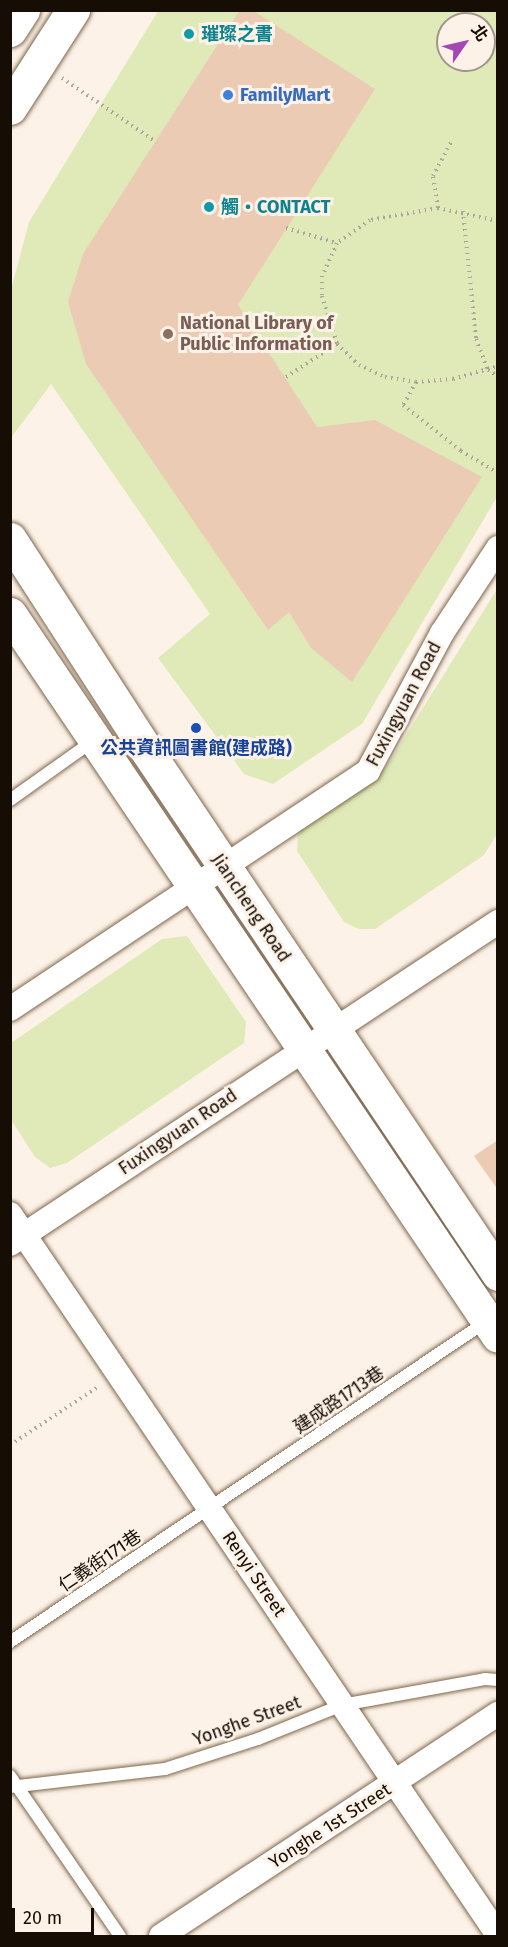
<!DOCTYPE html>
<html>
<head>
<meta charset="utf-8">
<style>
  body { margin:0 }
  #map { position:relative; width:508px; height:1947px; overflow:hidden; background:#fdf2e7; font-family:"Fira Sans","Noto Sans TC",sans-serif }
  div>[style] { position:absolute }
  .green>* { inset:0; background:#dfeab8 }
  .building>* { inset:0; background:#ebcbb4 }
  .path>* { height:4px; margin-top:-2px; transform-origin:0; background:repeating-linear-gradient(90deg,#ada398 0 1.5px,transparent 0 6px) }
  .roads { filter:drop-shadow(0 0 2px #7d664c) drop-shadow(0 0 2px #7d664c) }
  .lane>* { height:12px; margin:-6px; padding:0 6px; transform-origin:6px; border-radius:6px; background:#fff }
  .street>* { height:24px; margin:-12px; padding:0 12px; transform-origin:12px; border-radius:12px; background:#fff }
  .secondary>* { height:33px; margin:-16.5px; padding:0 16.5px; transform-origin:16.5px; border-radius:16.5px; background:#fff }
  .dots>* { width:16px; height:16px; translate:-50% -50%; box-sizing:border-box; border:3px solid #fdf2e7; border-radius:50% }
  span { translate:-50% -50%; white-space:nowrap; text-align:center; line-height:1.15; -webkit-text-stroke:6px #fdf2e7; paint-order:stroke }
  .culture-label { font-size:18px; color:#0d838f; font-weight:700 }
  .left { translate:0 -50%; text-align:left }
  .shop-label { font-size:18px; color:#366cbe; font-weight:700 }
  .education-label { font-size:18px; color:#785e54; font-weight:700 }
  .street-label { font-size:18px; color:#160d04 }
  .transit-label { font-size:18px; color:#164399; font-weight:700 }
  .frame { position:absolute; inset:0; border:12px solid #160d04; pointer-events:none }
  .north { position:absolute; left:436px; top:12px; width:60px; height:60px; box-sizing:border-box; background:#fdf2e7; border:2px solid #a1968c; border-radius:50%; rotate:56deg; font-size:16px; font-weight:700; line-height:24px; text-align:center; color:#160d04 }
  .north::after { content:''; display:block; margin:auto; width:21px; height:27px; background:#a349b4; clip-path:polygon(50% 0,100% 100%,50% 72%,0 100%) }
  .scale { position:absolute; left:12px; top:1908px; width:82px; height:27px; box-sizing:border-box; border:3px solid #160d04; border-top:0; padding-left:8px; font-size:18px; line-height:21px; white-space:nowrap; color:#160d04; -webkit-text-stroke:4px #fdf2e7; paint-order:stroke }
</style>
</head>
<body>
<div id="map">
  <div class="green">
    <i style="clip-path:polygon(evenodd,158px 11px,497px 11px,497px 497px,362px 724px,273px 784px,244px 774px,158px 658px,210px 614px,51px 384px,11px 438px,11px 290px,29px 222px,158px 11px,448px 24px,484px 24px,484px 60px,448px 60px,448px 24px)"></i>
    <i style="clip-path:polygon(497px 589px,497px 834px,484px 855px,375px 929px,359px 929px,344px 922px,297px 851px,298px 834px,308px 820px,385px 769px)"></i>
    <i style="clip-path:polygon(187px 936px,246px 1022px,244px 1043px,67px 1163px,50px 1168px,35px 1157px,11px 1120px,11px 1043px,162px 939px)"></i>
  </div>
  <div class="building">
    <i style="clip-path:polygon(240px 10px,252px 10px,375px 89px,238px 305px,317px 427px,375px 420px,482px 477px,352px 682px,311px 648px,289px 612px,268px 630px,86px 364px,68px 302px,83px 254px)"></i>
    <i style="clip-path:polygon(498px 1140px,498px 1190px,474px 1156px)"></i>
  </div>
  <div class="path">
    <i style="left:62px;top:78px;width:114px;rotate:34.2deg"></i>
    <i style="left:438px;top:208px;width:32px;rotate:-99deg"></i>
    <i style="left:433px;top:176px;width:40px;rotate:-62deg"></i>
    <i style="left:463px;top:211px;width:129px;rotate:84.2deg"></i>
    <i style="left:476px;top:339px;width:33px;rotate:69deg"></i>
    <i style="left:488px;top:370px;width:12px;rotate:31deg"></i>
    <i style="left:498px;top:221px;width:61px;rotate:-167.8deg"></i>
    <i style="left:438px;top:208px;width:69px;rotate:170deg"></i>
    <i style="left:370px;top:220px;width:40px;rotate:145.1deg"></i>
    <i style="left:337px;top:243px;width:36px;rotate:114deg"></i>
    <i style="left:322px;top:276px;width:20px;rotate:90deg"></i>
    <i style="left:322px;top:296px;width:50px;rotate:72.6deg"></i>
    <i style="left:337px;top:344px;width:30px;rotate:44deg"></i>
    <i style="left:359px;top:365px;width:29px;rotate:25deg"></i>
    <i style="left:385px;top:377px;width:31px;rotate:9deg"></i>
    <i style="left:416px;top:382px;width:37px;rotate:-5deg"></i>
    <i style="left:453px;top:379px;width:47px;rotate:-16.1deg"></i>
    <i style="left:286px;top:228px;width:53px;rotate:16.4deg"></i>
    <i style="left:286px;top:377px;width:61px;rotate:-32.9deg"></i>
    <i style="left:416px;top:382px;width:26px;rotate:119deg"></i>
    <i style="left:403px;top:405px;width:74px;rotate:38.4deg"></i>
    <i style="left:461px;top:451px;width:43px;rotate:30.7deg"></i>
    <i style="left:10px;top:1445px;width:105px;rotate:-33.4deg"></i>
  </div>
  <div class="roads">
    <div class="lane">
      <i style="left:10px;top:800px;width:102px;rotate:-35.4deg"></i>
      <i style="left:10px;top:1642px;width:575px;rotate:-33.94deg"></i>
      <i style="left:10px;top:1776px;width:194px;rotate:55.5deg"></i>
      <i style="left:10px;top:1787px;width:156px;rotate:-6.6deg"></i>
      <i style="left:165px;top:1769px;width:98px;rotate:-17.9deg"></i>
      <i style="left:258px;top:1739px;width:91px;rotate:-22deg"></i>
      <i style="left:342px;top:1705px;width:145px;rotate:-10.3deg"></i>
      <i style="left:485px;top:1679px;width:13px;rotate:4deg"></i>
    </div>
    <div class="street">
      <i style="left:10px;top:1009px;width:430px;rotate:-33.6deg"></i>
      <i style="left:368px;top:771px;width:157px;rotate:-61.8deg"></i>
      <i style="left:442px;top:633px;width:102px;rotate:-56.6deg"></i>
      <i style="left:10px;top:1214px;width:871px;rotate:55.91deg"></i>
      <i style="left:10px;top:1244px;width:585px;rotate:-33.42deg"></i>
      <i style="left:161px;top:1936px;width:404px;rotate:-33.4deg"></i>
    </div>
    <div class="secondary">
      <i style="left:10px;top:30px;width:24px;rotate:-57deg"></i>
      <i style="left:10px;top:108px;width:117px;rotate:-57.3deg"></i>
      <i style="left:10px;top:539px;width:252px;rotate:57.1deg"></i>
      <i style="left:147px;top:751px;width:630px;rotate:56.13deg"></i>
      <i style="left:10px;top:614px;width:871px;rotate:55.95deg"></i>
    </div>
  </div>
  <div class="dots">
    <i style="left:189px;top:34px;background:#0f9aa8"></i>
    <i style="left:228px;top:95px;background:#3f7fe0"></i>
    <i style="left:209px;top:207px;background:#0f9aa8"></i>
    <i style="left:168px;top:334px;background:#8d6e63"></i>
    <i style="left:196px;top:728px;background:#1a4fb4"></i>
  </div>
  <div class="culture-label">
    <span class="left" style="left:201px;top:34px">璀璨之書</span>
    <span class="left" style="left:221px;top:207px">觸‧CONTACT</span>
  </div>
  <div class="shop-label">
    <span class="left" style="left:240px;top:95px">FamilyMart</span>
  </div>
  <div class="education-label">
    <span class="left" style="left:180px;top:334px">National Library of<br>Public Information</span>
  </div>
  <div class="street-label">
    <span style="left:404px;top:704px;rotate:-62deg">Fuxingyuan Road</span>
    <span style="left:251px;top:908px;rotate:56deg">Jiancheng Road</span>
    <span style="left:178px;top:1132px;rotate:-34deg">Fuxingyuan Road</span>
    <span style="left:339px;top:1400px;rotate:-34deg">建成路1713巷</span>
    <span style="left:100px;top:1561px;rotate:-34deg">仁義街171巷</span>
    <span style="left:254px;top:1574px;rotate:56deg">Renyi Street</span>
    <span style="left:247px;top:1721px;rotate:-20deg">Yonghe Street</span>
    <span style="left:330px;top:1826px;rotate:-33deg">Yonghe 1st Street</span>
  </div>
  <div class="transit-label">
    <span style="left:196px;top:748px">公共資訊圖書館(建成路)</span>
  </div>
  <div class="frame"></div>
  <div class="north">北</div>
  <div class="scale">20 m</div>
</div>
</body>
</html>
